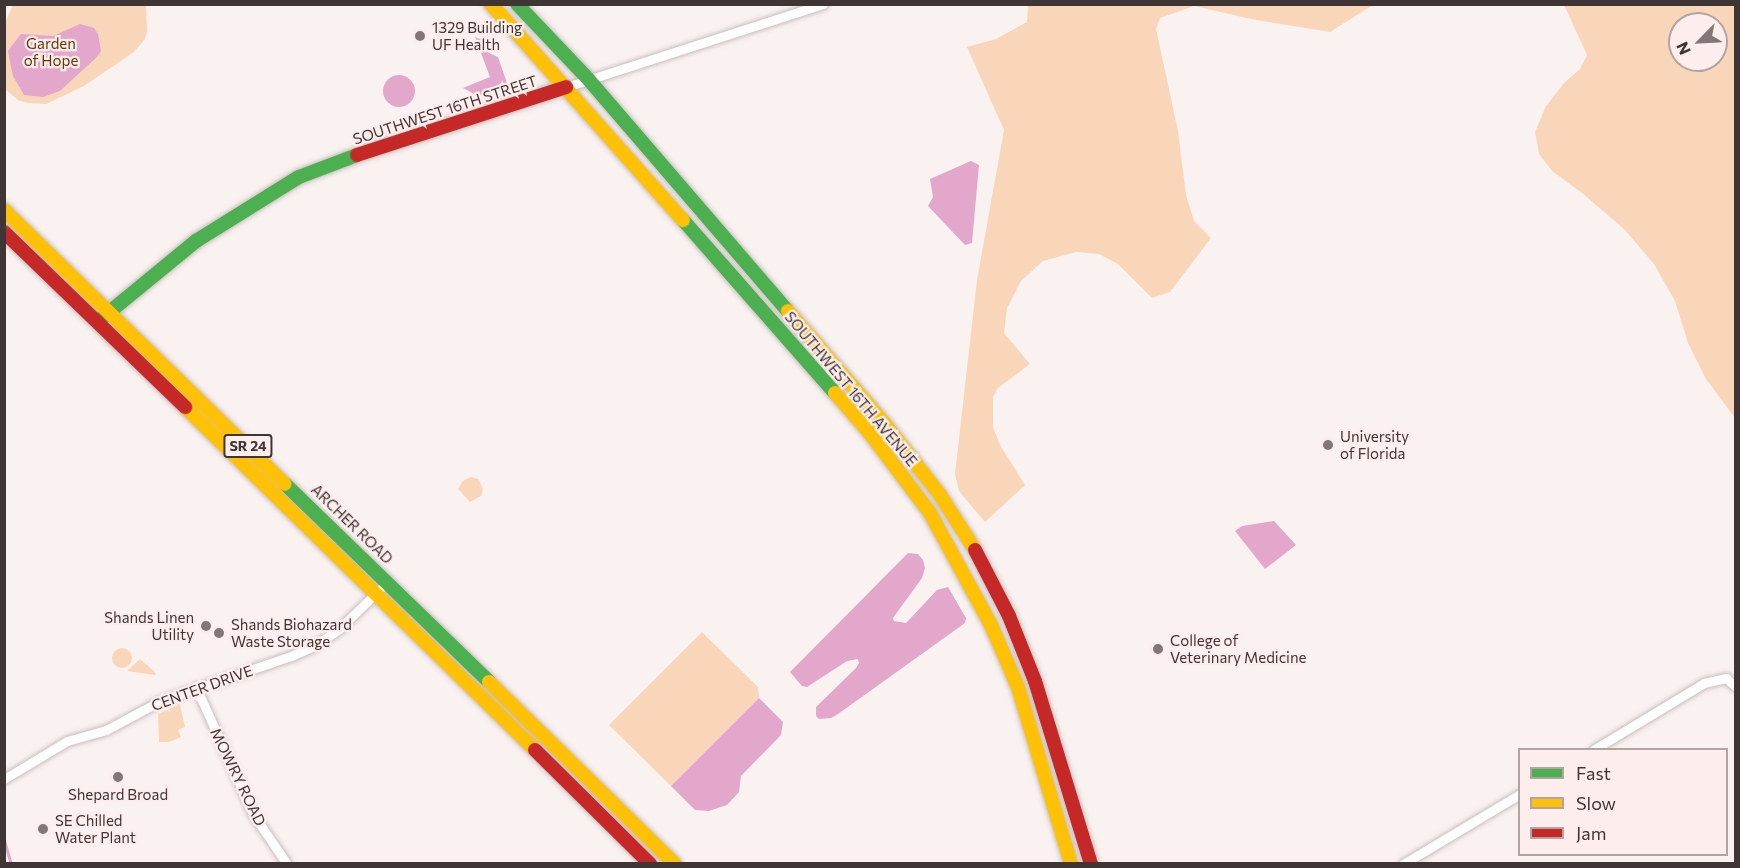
<!DOCTYPE html>
<html>
<head>
<meta charset="utf-8">
<style>
  body { margin:0 }
  #map { position:relative; width:1740px; height:868px; overflow:hidden; background:#faf2f0; font-family:Commissioner,sans-serif }
  div>[style] { position:absolute }
  .green>* { inset:0; background:#f9d6ba }
  .round { border-radius:50% }
  .water>* { inset:0; background:#e3a7cb }
  .stream>* { height:3px; margin:-1.5px; padding:0 1.5px; transform-origin:1.5px; border-radius:1.5px; background:#e3a7cb }
  .roads { filter:drop-shadow(0 0 2px #c7bfbe) drop-shadow(0 0 2px #c7bfbe) }
  .street>* { height:9px; margin:-4.5px; padding:0 4.5px; transform-origin:4.5px; border-radius:4.5px; background:#fefdfd }
  .fast>* { height:14px; margin:-7px; padding:0 7px; transform-origin:7px; border-radius:7px; background:#4caf50 }
  .slow>* { height:14px; margin:-7px; padding:0 7px; transform-origin:7px; border-radius:7px; background:#ffc107 }
  .jam>* { height:14px; margin:-7px; padding:0 7px; transform-origin:7px; border-radius:7px; background:#c62828 }
  .dots>* { width:16px; height:16px; translate:-50% -50%; box-sizing:border-box; border:3px solid #fdeeed; border-radius:50% }
  span { translate:-50% -50%; white-space:nowrap; text-align:center; line-height:1.15; -webkit-text-stroke:4.5px #fdeeed; paint-order:stroke }
  .shield-label span { padding:2px 4px; background:#fdeeed; border:2px solid; border-radius:4px; -webkit-text-stroke-width:0 }
  .shield-label { font-size:14px; color:#3f3534; font-weight:700 }
  .poi-label { font-size:15px; color:#3f3534 }
  .left { translate:0 -50%; text-align:left }
  .right { translate:-100% -50%; text-align:right }
  .park-label { font-size:15px; color:#653700 }
  .street-label { font-size:15px; color:#3f3534 }
  .frame { position:absolute; inset:0; border:6px solid #3f3534; pointer-events:none }
  .legend { position:absolute; left:1518px; top:748px; width:210px; height:108px; box-sizing:border-box; background:#fdeeed; border:2px solid #b1a4a3; margin:0; padding:8px 10px; list-style:none; font-size:18px; color:#3f3534 }
  .legend li { display:flex; align-items:center; gap:12px; height:30px }
  .legend b { width:30px; border:2px solid #b1a4a3 }
  .north { position:absolute; left:1668px; top:12px; width:60px; height:60px; box-sizing:border-box; background:#fdeeed; border:2px solid #b1a4a3; border-radius:50%; rotate:246deg; font-size:16px; font-weight:700; line-height:24px; text-align:center; color:#3f3534 }
  .north::after { content:''; display:block; margin:auto; width:21px; height:27px; background:#807776; clip-path:polygon(50% 0,100% 100%,50% 72%,0 100%) }
</style>
</head>
<body>
<div id="map">
  <div class="green">
    <i style="clip-path:polygon(13px 5px,146px 5px,147px 31px,145px 39px,134px 52px,84px 86px,46px 104px,27px 103px,18px 100px,5px 89px,5px 23px)"></i>
    <i style="clip-path:polygon(1028px 5px,1373px 5px,1330px 32px,1251px 19px,1194px 6px,1160px 18px,1156px 29px,1178px 131px,1186px 195px,1194px 221px,1211px 238px,1170px 292px,1152px 298px,1118px 264px,1099px 254px,1076px 252px,1043px 261px,1021px 281px,1007px 308px,1004px 333px,1030px 364px,998px 388px,993px 397px,993px 427px,1000px 445px,1025px 485px,985px 522px,959px 491px,955px 474px,977px 280px,1004px 130px,967px 47px,996px 39px,1027px 22px)"></i>
    <i style="clip-path:polygon(evenodd,1564px 5px,1735px 5px,1735px 418px,1706px 379px,1688px 343px,1675px 301px,1654px 264px,1624px 229px,1582px 193px,1552px 171px,1539px 154px,1535px 132px,1546px 106px,1565px 82px,1580px 69px,1587px 55px,1564px 5px,1680px 24px,1716px 24px,1716px 60px,1680px 60px,1680px 24px)"></i>
    <i style="clip-path:polygon(471px 477px,478px 479px,483px 489px,481px 496px,470px 502px,458px 489px,463px 481px)"></i>
    <i style="clip-path:polygon(702px 632px,758px 687px,759px 698px,671px 786px,609px 725px)"></i>
    <i class="round" style="left:112px;top:648px;width:20px;height:20px"></i>
    <i style="clip-path:polygon(140px 659px,155px 672px,156px 675px,127px 671px)"></i>
    <i style="clip-path:polygon(180px 704px,185px 727px,178px 730px,181px 737px,169px 742px,159px 742px,158px 714px)"></i>
  </div>
  <div class="water">
    <i style="clip-path:polygon(80px 24px,94px 28px,98px 34px,101px 51px,98px 56px,60px 91px,43px 97px,24px 95px,13px 76px,10px 62px,8px 51px,14px 43px,21px 34px,53px 36px)"></i>
    <i style="clip-path:polygon(475px 37px,484px 41px,487px 52px,498px 57px,508px 86px,478px 96px,463px 88px,490px 77px)"></i>
    <i class="round" style="left:383px;top:75px;width:32px;height:32px"></i>
    <i style="clip-path:polygon(971px 161px,979px 165px,972px 243px,965px 245px,928px 206px,933px 197px,930px 179px)"></i>
    <i style="clip-path:polygon(1274px 521px,1296px 545px,1265px 569px,1235px 531px,1242px 526px)"></i>
    <i style="clip-path:polygon(908px 553px,918px 554px,923px 560px,925px 568px,922px 578px,893px 618px,894px 621px,906px 623px,937px 590px,948px 587px,966px 618px,965px 623px,838px 714px,831px 718px,819px 719px,816px 716px,816px 707px,856px 668px,859px 663px,858px 659px,847px 661px,807px 687px,802px 686px,790px 672px)"></i>
    <i style="clip-path:polygon(759px 698px,783px 722px,781px 735px,741px 776px,739px 792px,727px 805px,709px 811px,695px 810px,671px 786px)"></i>
  </div>
  <div class="stream">
    <i style="left:4px;top:840px;width:25px;rotate:74deg"></i>
  </div>
  <div class="roads">
    <div class="street">
      <i style="left:566px;top:87px;width:270px;rotate:-17.9deg"></i>
      <i style="left:196px;top:687px;width:139px;rotate:65.8deg"></i>
      <i style="left:253px;top:814px;width:60px;rotate:55.8deg"></i>
      <i style="left:1593px;top:750px;width:130px;rotate:-31.1deg"></i>
      <i style="left:1704px;top:683px;width:23px;rotate:-13deg"></i>
      <i style="left:1726px;top:678px;width:13px;rotate:42deg"></i>
      <i style="left:4px;top:779px;width:74px;rotate:-31.1deg"></i>
      <i style="left:67px;top:741px;width:41px;rotate:-15.8deg"></i>
      <i style="left:106px;top:730px;width:61px;rotate:-28.2deg"></i>
      <i style="left:160px;top:701px;width:139px;rotate:-19deg"></i>
      <i style="left:291px;top:656px;width:25px;rotate:-23deg"></i>
      <i style="left:314px;top:646px;width:30px;rotate:-34deg"></i>
      <i style="left:339px;top:629px;width:57px;rotate:-44.3deg"></i>
      <i style="left:1403px;top:864px;width:136px;rotate:-30.9deg"></i>
    </div>
    <div class="fast">
      <i style="left:517px;top:4px;width:105px;rotate:46.5deg"></i>
      <i style="left:589px;top:80px;width:305px;rotate:49.3deg"></i>
      <i style="left:683px;top:220px;width:230px;rotate:48.7deg"></i>
      <i style="left:101px;top:319px;width:123px;rotate:-39.4deg"></i>
      <i style="left:196px;top:241px;width:121px;rotate:-31.9deg"></i>
      <i style="left:299px;top:177px;width:62px;rotate:-20.8deg"></i>
      <i style="left:285px;top:484px;width:284px;rotate:44.1deg"></i>
    </div>
    <div class="slow">
      <i style="left:491px;top:4px;width:289px;rotate:48.4deg"></i>
      <i style="left:4px;top:210px;width:392px;rotate:44.3deg"></i>
      <i style="left:788px;top:311px;width:148px;rotate:49.4deg"></i>
      <i style="left:884px;top:423px;width:91px;rotate:52.1deg"></i>
      <i style="left:940px;top:495px;width:65px;rotate:57.5deg"></i>
      <i style="left:835px;top:393px;width:52px;rotate:48.9deg"></i>
      <i style="left:869px;top:432px;width:101px;rotate:53deg"></i>
      <i style="left:930px;top:513px;width:128px;rotate:61.4deg"></i>
      <i style="left:991px;top:625px;width:68px;rotate:66.5deg"></i>
      <i style="left:1018px;top:687px;width:185px;rotate:73.3deg"></i>
      <i style="left:185px;top:407px;width:490px;rotate:44.4deg"></i>
      <i style="left:489px;top:682px;width:260px;rotate:44.4deg"></i>
    </div>
    <div class="jam">
      <i style="left:357px;top:155px;width:220px;rotate:-18deg"></i>
      <i style="left:4px;top:232px;width:252px;rotate:44deg"></i>
      <i style="left:975px;top:550px;width:74px;rotate:62.7deg"></i>
      <i style="left:1009px;top:616px;width:70px;rotate:68.2deg"></i>
      <i style="left:1035px;top:681px;width:191px;rotate:73deg"></i>
      <i style="left:535px;top:750px;width:162px;rotate:44.7deg"></i>
    </div>
  </div>
  <div class="dots">
    <i style="left:420px;top:36px;background:#807776"></i>
    <i style="left:1328px;top:445px;background:#807776"></i>
    <i style="left:206px;top:626px;background:#807776"></i>
    <i style="left:219px;top:633px;background:#807776"></i>
    <i style="left:1158px;top:649px;background:#807776"></i>
    <i style="left:118px;top:777px;background:#807776"></i>
    <i style="left:43px;top:829px;background:#807776"></i>
  </div>
  <div class="shield-label">
    <span style="left:248px;top:446px">SR 24</span>
  </div>
  <div class="poi-label">
    <span class="left" style="left:432px;top:36px">1329 Building<br>UF Health</span>
    <span class="left" style="left:1340px;top:445px">University<br>of Florida</span>
    <span class="right" style="left:194px;top:626px">Shands Linen<br>Utility</span>
    <span class="left" style="left:231px;top:633px">Shands Biohazard<br>Waste Storage</span>
    <span class="left" style="left:1170px;top:649px">College of<br>Veterinary Medicine</span>
    <span style="left:118px;top:795px">Shepard Broad</span>
    <span class="left" style="left:55px;top:829px">SE Chilled<br>Water Plant</span>
  </div>
  <div class="park-label">
    <span style="left:51px;top:52px">Garden<br>of Hope</span>
  </div>
  <div class="street-label">
    <span style="left:445px;top:110px;rotate:-18deg">SOUTHWEST 16TH STREET</span>
    <span style="left:851px;top:389px;rotate:50deg">SOUTHWEST 16TH AVENUE</span>
    <span style="left:352px;top:524px;rotate:44deg">ARCHER ROAD</span>
    <span style="left:202px;top:688px;rotate:-20deg">CENTER DRIVE</span>
    <span style="left:238px;top:777px;rotate:64deg">MOWRY ROAD</span>
  </div>
  <div class="frame"></div>
  <ul class="legend">
  <li><b style="height:8px;background:#4caf50"></b>Fast</li>
  <li><b style="height:8px;background:#ffc107"></b>Slow</li>
  <li><b style="height:8px;background:#c62828"></b>Jam</li>
  </ul>
  <div class="north">N</div>
</div>
</body>
</html>
